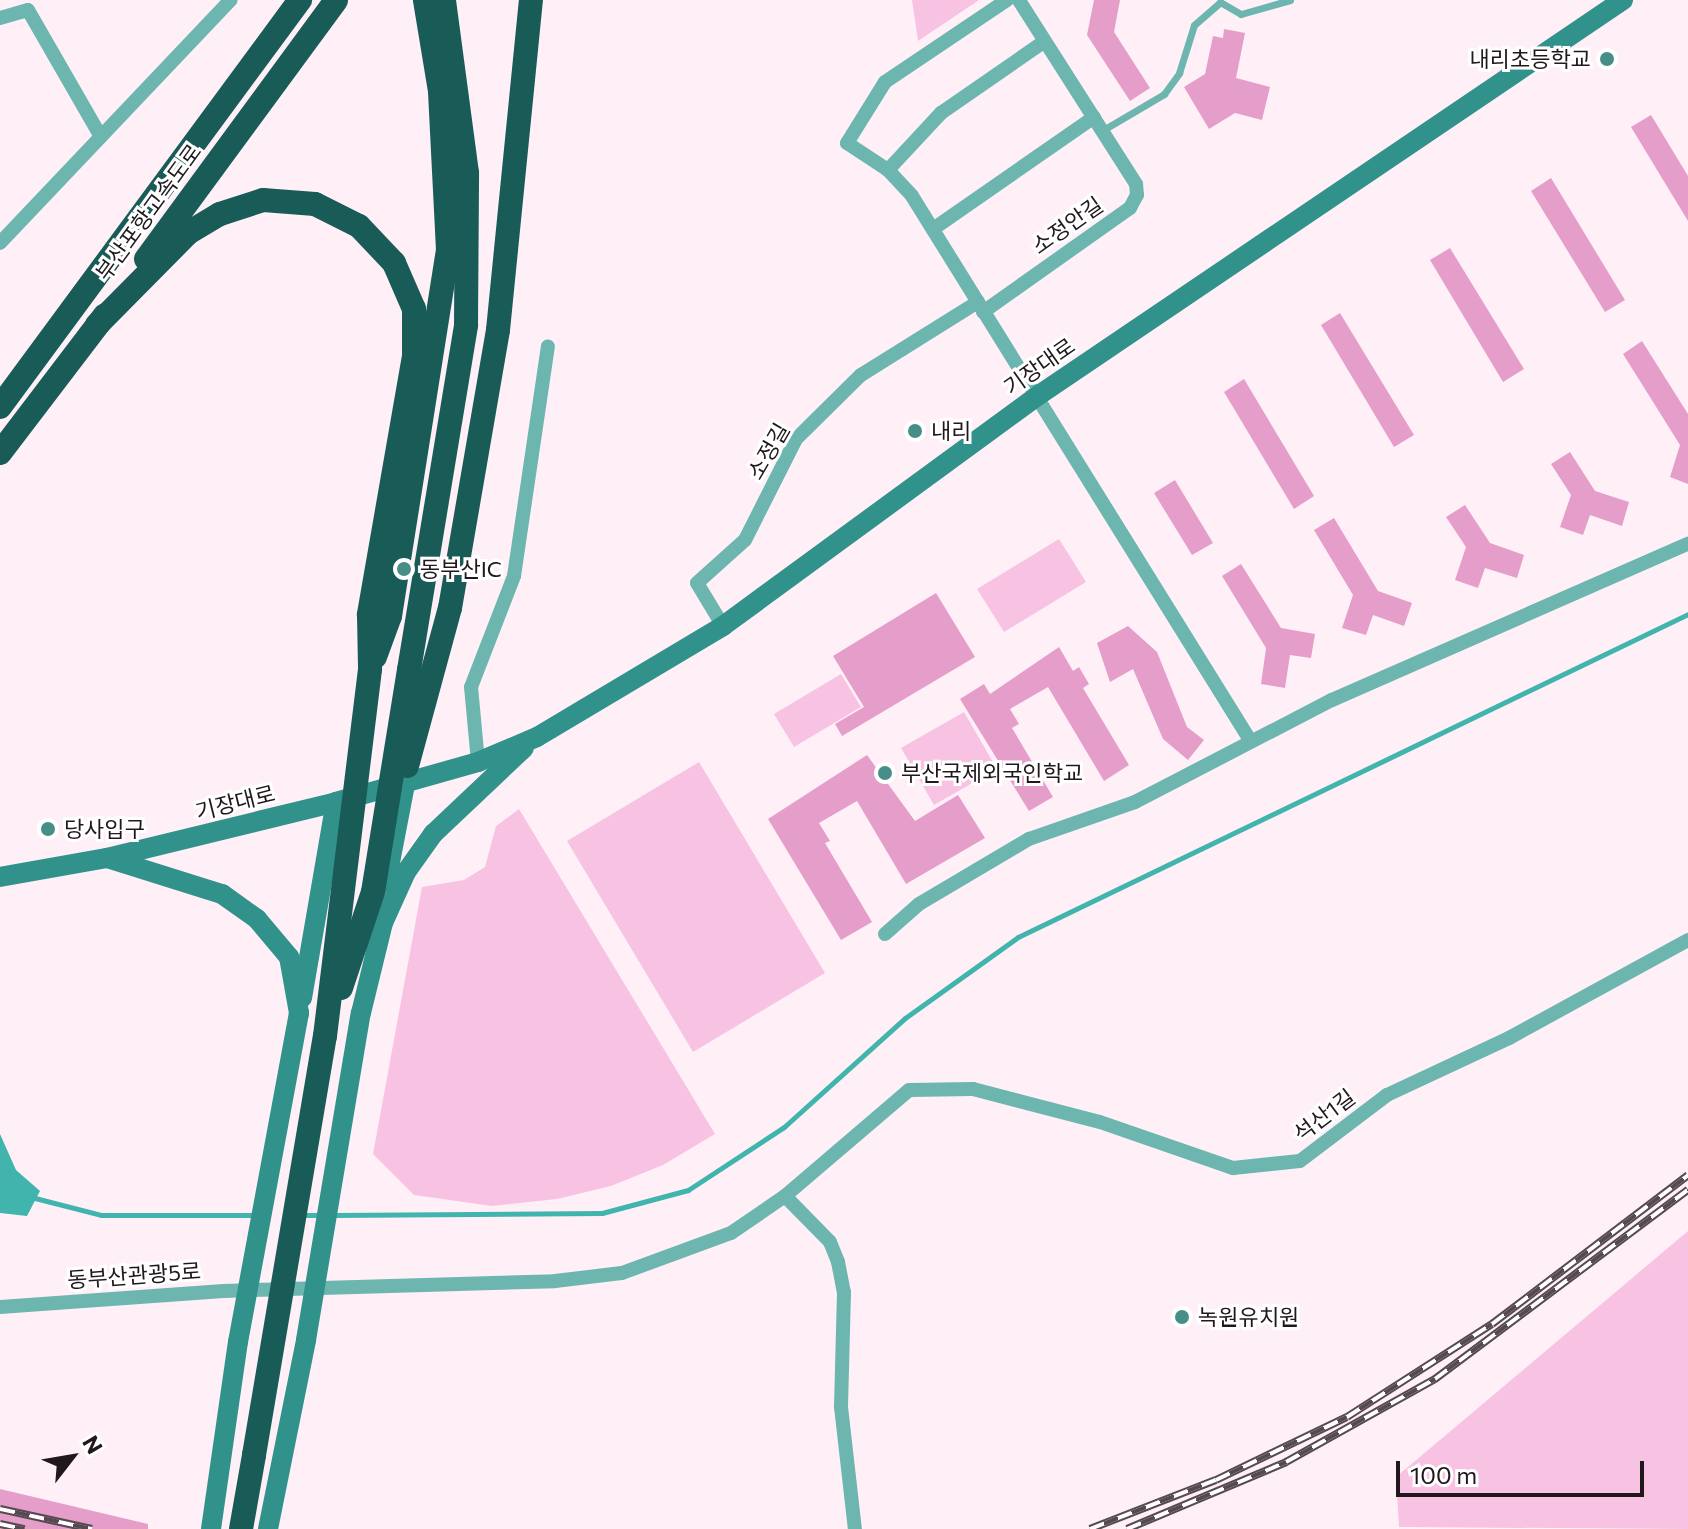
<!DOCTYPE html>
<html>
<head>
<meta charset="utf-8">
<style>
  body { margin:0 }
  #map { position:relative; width:1688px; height:1529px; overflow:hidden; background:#fff0f8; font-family:Commissioner,"Noto Sans KR",sans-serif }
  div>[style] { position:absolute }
  .green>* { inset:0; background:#f8c2e3 }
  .water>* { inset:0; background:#41b5ad }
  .stream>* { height:5px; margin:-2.5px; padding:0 2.5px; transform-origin:2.5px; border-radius:2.5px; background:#41b5ad }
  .building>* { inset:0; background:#e59dca }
  .lane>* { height:7px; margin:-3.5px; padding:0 3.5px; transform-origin:3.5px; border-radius:3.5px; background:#6db6b0 }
  .street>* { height:14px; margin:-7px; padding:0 7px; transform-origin:7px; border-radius:7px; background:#6db6b0 }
  .secondary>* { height:20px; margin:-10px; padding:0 10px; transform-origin:10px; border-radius:10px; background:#31928b }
  .highway>* { height:24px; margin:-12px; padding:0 12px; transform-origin:12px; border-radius:12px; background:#195b57 }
  .rail>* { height:8px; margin-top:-4px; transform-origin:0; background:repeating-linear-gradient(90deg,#fff 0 15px,#544a50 0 30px); box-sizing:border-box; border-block:2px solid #544a50 }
  .secondary-bridge>* { height:20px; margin:-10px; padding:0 10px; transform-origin:10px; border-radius:10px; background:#31928b }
  .highway-bridge>* { height:24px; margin:-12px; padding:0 12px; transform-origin:12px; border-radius:12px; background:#195b57 }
  .dots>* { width:22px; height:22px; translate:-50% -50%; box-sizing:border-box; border:4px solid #fff; border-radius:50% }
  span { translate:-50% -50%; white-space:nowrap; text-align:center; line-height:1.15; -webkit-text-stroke:6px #fff; paint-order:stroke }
  .poi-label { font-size:22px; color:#21181e }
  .right { translate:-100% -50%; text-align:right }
  .left { translate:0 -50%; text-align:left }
  .street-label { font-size:22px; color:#21181e }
  .north { position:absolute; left:32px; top:1417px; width:80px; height:80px; -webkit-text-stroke:6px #fff; paint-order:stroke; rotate:59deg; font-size:22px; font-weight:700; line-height:32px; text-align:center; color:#21181e }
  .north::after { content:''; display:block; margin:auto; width:28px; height:36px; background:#21181e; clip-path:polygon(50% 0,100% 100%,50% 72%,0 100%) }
  .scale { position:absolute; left:1396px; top:1461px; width:248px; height:36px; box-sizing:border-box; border:4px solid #21181e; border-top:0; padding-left:10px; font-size:24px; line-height:28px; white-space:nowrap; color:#21181e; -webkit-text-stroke:6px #fff; paint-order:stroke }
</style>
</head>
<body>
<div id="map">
  <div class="green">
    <i style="clip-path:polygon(912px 0,979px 0,918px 41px)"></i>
    <i style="clip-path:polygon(1059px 539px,1086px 582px,1004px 632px,977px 589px)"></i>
    <i style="clip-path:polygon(841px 674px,861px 707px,794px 747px,774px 714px)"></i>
    <i style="clip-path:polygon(964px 712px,997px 769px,934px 805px,901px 748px)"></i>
    <i style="clip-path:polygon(699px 762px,825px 973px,693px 1052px,567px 841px)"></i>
    <i style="clip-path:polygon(519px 809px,715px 1134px,663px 1165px,611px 1186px,557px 1199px,492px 1206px,414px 1195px,373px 1154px,422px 887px,464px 880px,485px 867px,496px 826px)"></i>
    <i style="clip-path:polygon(1688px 1231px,1688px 1529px,1399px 1527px,1396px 1477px)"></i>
  </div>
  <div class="water">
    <i style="clip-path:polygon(0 1134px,16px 1170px,40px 1191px,27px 1216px,0 1213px)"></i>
  </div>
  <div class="stream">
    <i style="left:31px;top:1197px;width:72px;rotate:14.4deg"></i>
    <i style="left:101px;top:1215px;width:154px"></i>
    <i style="left:301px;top:1215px;width:22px"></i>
    <i style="left:333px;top:1215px;width:269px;rotate:-0.4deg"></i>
    <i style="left:602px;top:1213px;width:89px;rotate:-15deg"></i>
    <i style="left:688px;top:1190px;width:115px;rotate:-33.3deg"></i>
    <i style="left:784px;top:1127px;width:163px;rotate:-42deg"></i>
    <i style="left:905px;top:1018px;width:139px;rotate:-35.6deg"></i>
    <i style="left:1018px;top:937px;width:744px;rotate:-25.74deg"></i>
  </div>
  <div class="building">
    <i style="clip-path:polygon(1094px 0,1120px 0,1114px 32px,1150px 88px,1130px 101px,1087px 35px)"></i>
    <i style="clip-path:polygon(1224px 29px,1245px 33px,1236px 78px,1270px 87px,1262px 120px,1235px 113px,1209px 129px,1184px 87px,1205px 74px,1213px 36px,1223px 38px)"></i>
    <i style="clip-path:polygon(1651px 115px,1688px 176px,1688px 221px,1631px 127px)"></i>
    <i style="clip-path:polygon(1551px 178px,1625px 300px,1605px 312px,1531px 191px)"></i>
    <i style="clip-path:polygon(1450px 248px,1524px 369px,1503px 382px,1430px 260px)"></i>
    <i style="clip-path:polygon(1340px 313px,1414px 435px,1394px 447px,1321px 325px)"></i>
    <i style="clip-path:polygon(1642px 341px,1688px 414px,1688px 484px,1670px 477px,1680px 445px,1623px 354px)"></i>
    <i style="clip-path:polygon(1244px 379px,1314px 496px,1294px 509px,1224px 392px)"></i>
    <i style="clip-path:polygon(1570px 452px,1595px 491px,1629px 502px,1622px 526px,1590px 515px,1583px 535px,1560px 527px,1571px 495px,1551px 464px)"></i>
    <i style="clip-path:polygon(1175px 480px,1213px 543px,1192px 555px,1154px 493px)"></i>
    <i style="clip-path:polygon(1465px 505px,1490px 543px,1524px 555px,1517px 578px,1485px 568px,1478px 588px,1455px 580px,1466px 547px,1446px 517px)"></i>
    <i style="clip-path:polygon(1334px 518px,1378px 591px,1412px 603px,1404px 626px,1373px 615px,1366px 635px,1342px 628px,1353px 595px,1314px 530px)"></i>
    <i style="clip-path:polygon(1241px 564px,1281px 628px,1315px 634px,1311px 658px,1290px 655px,1285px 688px,1261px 684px,1266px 648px,1222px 576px)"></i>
    <i style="clip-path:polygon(936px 593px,975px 657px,842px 736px,835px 724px,864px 707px,833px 656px)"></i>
    <i style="clip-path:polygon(1128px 626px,1157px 652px,1187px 727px,1204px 740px,1188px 760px,1163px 739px,1133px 669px,1110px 682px,1097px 643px)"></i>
    <i style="clip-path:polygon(1059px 647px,1073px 671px,1079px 667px,1089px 684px,1083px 688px,1129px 765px,1104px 781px,1048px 687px,1010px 709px,1019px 724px,1012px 728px,1053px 797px,1029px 811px,960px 699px,984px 684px,990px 694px)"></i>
    <i style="clip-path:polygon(867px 755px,915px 821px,958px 795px,985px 838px,906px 884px,857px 801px,819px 823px,830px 841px,825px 843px,872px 922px,841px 940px,768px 819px)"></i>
    <i style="clip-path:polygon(0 1489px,148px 1524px,148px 1529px,0 1529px)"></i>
  </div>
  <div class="lane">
    <i style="left:1103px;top:130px;width:71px;rotate:-30.5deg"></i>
    <i style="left:1164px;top:94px;width:26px;rotate:-54deg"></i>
    <i style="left:1179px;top:73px;width:50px;rotate:-72.6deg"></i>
    <i style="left:1194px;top:25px;width:35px;rotate:-41deg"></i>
    <i style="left:1220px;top:2px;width:24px;rotate:30deg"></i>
    <i style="left:1241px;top:14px;width:51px;rotate:-15.9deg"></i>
  </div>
  <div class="street">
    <i style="left:1007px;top:0;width:147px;rotate:146.1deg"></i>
    <i style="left:885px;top:82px;width:72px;rotate:121.9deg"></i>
    <i style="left:847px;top:143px;width:49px;rotate:33.4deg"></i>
    <i style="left:888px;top:170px;width:35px;rotate:47deg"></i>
    <i style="left:912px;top:196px;width:640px;rotate:58.15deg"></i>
    <i style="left:0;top:18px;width:29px;rotate:-16deg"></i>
    <i style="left:28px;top:10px;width:146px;rotate:60.1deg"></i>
    <i style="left:888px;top:170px;width:78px;rotate:-47.1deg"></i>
    <i style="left:941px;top:113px;width:126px;rotate:-34.7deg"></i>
    <i style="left:933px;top:229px;width:196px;rotate:-34.8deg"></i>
    <i style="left:0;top:243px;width:335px;rotate:-46.5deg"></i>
    <i style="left:983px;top:312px;width:180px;rotate:-35.3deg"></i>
    <i style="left:1130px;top:208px;width:15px;rotate:-62deg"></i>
    <i style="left:1137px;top:195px;width:11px;rotate:-95deg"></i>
    <i style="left:1136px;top:184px;width:218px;rotate:-122.5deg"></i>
    <i style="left:723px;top:626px;width:50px;rotate:-121.2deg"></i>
    <i style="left:697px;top:583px;width:64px;rotate:-41.9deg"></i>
    <i style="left:745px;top:540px;width:113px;rotate:-63.2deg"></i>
    <i style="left:796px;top:439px;width:91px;rotate:-44.6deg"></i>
    <i style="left:861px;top:375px;width:138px;rotate:-32deg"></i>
    <i style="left:478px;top:762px;width:75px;rotate:-95.3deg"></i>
    <i style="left:471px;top:687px;width:119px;rotate:-68.8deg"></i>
    <i style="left:514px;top:576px;width:232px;rotate:-81.6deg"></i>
    <i style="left:885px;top:934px;width:45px;rotate:-41.4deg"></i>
    <i style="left:919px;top:904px;width:128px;rotate:-30.6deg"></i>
    <i style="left:1029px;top:839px;width:112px;rotate:-19.2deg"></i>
    <i style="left:1135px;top:802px;width:222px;rotate:-27.4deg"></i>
    <i style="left:1332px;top:700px;width:389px;rotate:-23.7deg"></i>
    <i style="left:785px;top:1196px;width:64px;rotate:45.6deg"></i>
    <i style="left:830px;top:1242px;width:22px;rotate:68deg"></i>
    <i style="left:838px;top:1262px;width:31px;rotate:79deg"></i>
    <i style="left:844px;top:1292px;width:115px;rotate:91.5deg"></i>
    <i style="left:841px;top:1407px;width:123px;rotate:83.5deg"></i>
    <i style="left:0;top:1307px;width:224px;rotate:-4.1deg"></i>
    <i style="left:223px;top:1291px;width:332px;rotate:-1.7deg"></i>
    <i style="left:555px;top:1281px;width:67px;rotate:-6.8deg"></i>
    <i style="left:622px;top:1273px;width:116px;rotate:-20.2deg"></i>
    <i style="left:731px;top:1233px;width:65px;rotate:-34.4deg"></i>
    <i style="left:785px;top:1196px;width:163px;rotate:-40.5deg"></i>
    <i style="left:909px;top:1090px;width:64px;rotate:-0.9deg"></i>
    <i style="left:973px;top:1089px;width:131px;rotate:14.6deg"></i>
    <i style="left:1100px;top:1122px;width:141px;rotate:19.1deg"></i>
    <i style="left:1233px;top:1168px;width:67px;rotate:-6deg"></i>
    <i style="left:1300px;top:1161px;width:109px;rotate:-37.2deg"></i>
    <i style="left:1387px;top:1095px;width:135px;rotate:-25deg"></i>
    <i style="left:1509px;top:1038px;width:204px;rotate:-28.7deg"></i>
  </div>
  <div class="secondary">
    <i style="left:107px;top:858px;width:121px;rotate:17.4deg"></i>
    <i style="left:222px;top:894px;width:43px;rotate:35.5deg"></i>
    <i style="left:257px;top:919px;width:50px;rotate:49.9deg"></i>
    <i style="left:289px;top:957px;width:57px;rotate:79.9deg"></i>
    <i style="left:0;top:877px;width:109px;rotate:-10.1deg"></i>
    <i style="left:107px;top:858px;width:236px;rotate:-13.7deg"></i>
    <i style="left:336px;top:802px;width:148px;rotate:-15.7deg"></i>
    <i style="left:478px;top:762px;width:64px;rotate:-23deg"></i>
    <i style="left:537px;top:737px;width:217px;rotate:-30.8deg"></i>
    <i style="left:723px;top:626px;width:391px;rotate:-36.2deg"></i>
    <i style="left:1039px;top:395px;width:705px;rotate:-34.07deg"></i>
    <i style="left:386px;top:883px;width:101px;rotate:-79.1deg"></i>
    <i style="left:302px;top:998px;width:199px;rotate:-80.2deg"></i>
    <i style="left:361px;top:1013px;width:93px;rotate:-76.3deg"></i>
    <i style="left:383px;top:923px;width:56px;rotate:-65.7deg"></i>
    <i style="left:406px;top:872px;width:47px;rotate:-54.6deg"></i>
    <i style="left:433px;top:834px;width:125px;rotate:-43.4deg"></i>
    <i style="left:211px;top:1529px;width:189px;rotate:-81.8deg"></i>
    <i style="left:268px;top:1529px;width:193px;rotate:-78.6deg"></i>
  </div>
  <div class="highway">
    <i style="left:146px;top:259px;width:321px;rotate:-53.7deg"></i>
    <i style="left:97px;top:325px;width:129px;rotate:-45.3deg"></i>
    <i style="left:188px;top:233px;width:37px;rotate:-31deg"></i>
    <i style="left:220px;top:214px;width:45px;rotate:-18deg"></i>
    <i style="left:263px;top:200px;width:52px;rotate:4.4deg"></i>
    <i style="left:315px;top:204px;width:49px;rotate:26.6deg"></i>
    <i style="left:359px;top:226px;width:51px;rotate:46.6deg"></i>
    <i style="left:394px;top:263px;width:50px;rotate:66.5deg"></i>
    <i style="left:414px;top:309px;width:47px;rotate:90deg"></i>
    <i style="left:414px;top:356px;width:263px;rotate:99.9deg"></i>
    <i style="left:369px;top:615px;width:54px;rotate:88.9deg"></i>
    <i style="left:0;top:407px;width:506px;rotate:-53.61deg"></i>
    <i style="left:0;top:453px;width:173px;rotate:-52.7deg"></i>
    <i style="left:450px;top:608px;width:282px;rotate:-80.2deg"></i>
    <i style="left:498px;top:330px;width:332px;rotate:-84.3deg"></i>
    <i style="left:375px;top:657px;width:44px;rotate:-69.9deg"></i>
    <i style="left:390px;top:616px;width:371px;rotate:-81deg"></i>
    <i style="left:448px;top:250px;width:159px;rotate:-92.9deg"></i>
    <i style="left:440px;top:91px;width:92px;rotate:-99.4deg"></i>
    <i style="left:409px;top:670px;width:350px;rotate:-80.6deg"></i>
    <i style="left:466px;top:325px;width:152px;rotate:-89.6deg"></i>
    <i style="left:467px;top:173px;width:175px;rotate:-97.6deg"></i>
    <i style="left:241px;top:1529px;width:75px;rotate:-80deg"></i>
  </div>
  <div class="rail">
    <i style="left:0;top:1509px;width:94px;rotate:12.3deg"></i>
    <i style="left:0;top:1524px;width:25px;rotate:12deg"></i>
    <i style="left:1090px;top:1529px;width:135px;rotate:-21.3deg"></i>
    <i style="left:1216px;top:1480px;width:145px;rotate:-25.7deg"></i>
    <i style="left:1347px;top:1417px;width:172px;rotate:-32.7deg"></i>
    <i style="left:1492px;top:1324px;width:246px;rotate:-37.2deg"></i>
    <i style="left:1127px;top:1529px;width:173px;rotate:-22.8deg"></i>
    <i style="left:1286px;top:1462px;width:171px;rotate:-29.1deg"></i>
    <i style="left:1435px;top:1379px;width:316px;rotate:-36.8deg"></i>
  </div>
  <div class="secondary-bridge">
    <i style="left:306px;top:1340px;width:332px;rotate:-80.5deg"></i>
    <i style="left:238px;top:1342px;width:335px;rotate:-79.5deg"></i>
  </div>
  <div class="highway-bridge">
    <i style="left:407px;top:766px;width:164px;rotate:-74.8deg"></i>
    <i style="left:341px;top:988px;width:101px;rotate:-71.6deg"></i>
    <i style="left:373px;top:892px;width:225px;rotate:-80.8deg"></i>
    <i style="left:254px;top:1455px;width:425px;rotate:-80.4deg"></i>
    <i style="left:325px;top:1036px;width:370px;rotate:-83deg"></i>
  </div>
  <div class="dots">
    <i style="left:1607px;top:59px;background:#478e88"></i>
    <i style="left:915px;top:431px;background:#478e88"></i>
    <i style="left:404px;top:569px;background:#478e88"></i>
    <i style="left:885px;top:773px;background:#478e88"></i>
    <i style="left:48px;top:829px;background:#478e88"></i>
    <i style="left:1182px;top:1317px;background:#478e88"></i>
  </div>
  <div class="poi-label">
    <span class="right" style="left:1591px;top:59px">내리초등학교</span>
    <span class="left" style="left:931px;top:431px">내리</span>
    <span class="left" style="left:420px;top:569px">동부산IC</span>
    <span class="left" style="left:901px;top:773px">부산국제외국인학교</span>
    <span class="left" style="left:64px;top:829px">당사입구</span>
    <span class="left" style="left:1198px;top:1317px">녹원유치원</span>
  </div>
  <div class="street-label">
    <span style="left:148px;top:212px;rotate:-54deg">부산포항고속도로</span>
    <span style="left:1067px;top:225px;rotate:-35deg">소정안길</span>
    <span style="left:1039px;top:366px;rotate:-35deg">기장대로</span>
    <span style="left:768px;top:451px;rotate:-60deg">소정길</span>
    <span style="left:235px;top:802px;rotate:-14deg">기장대로</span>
    <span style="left:1324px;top:1115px;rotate:-37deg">석산1길</span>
    <span style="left:134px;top:1275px;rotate:-4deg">동부산관광5로</span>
  </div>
  <div class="north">N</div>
  <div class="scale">100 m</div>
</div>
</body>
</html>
